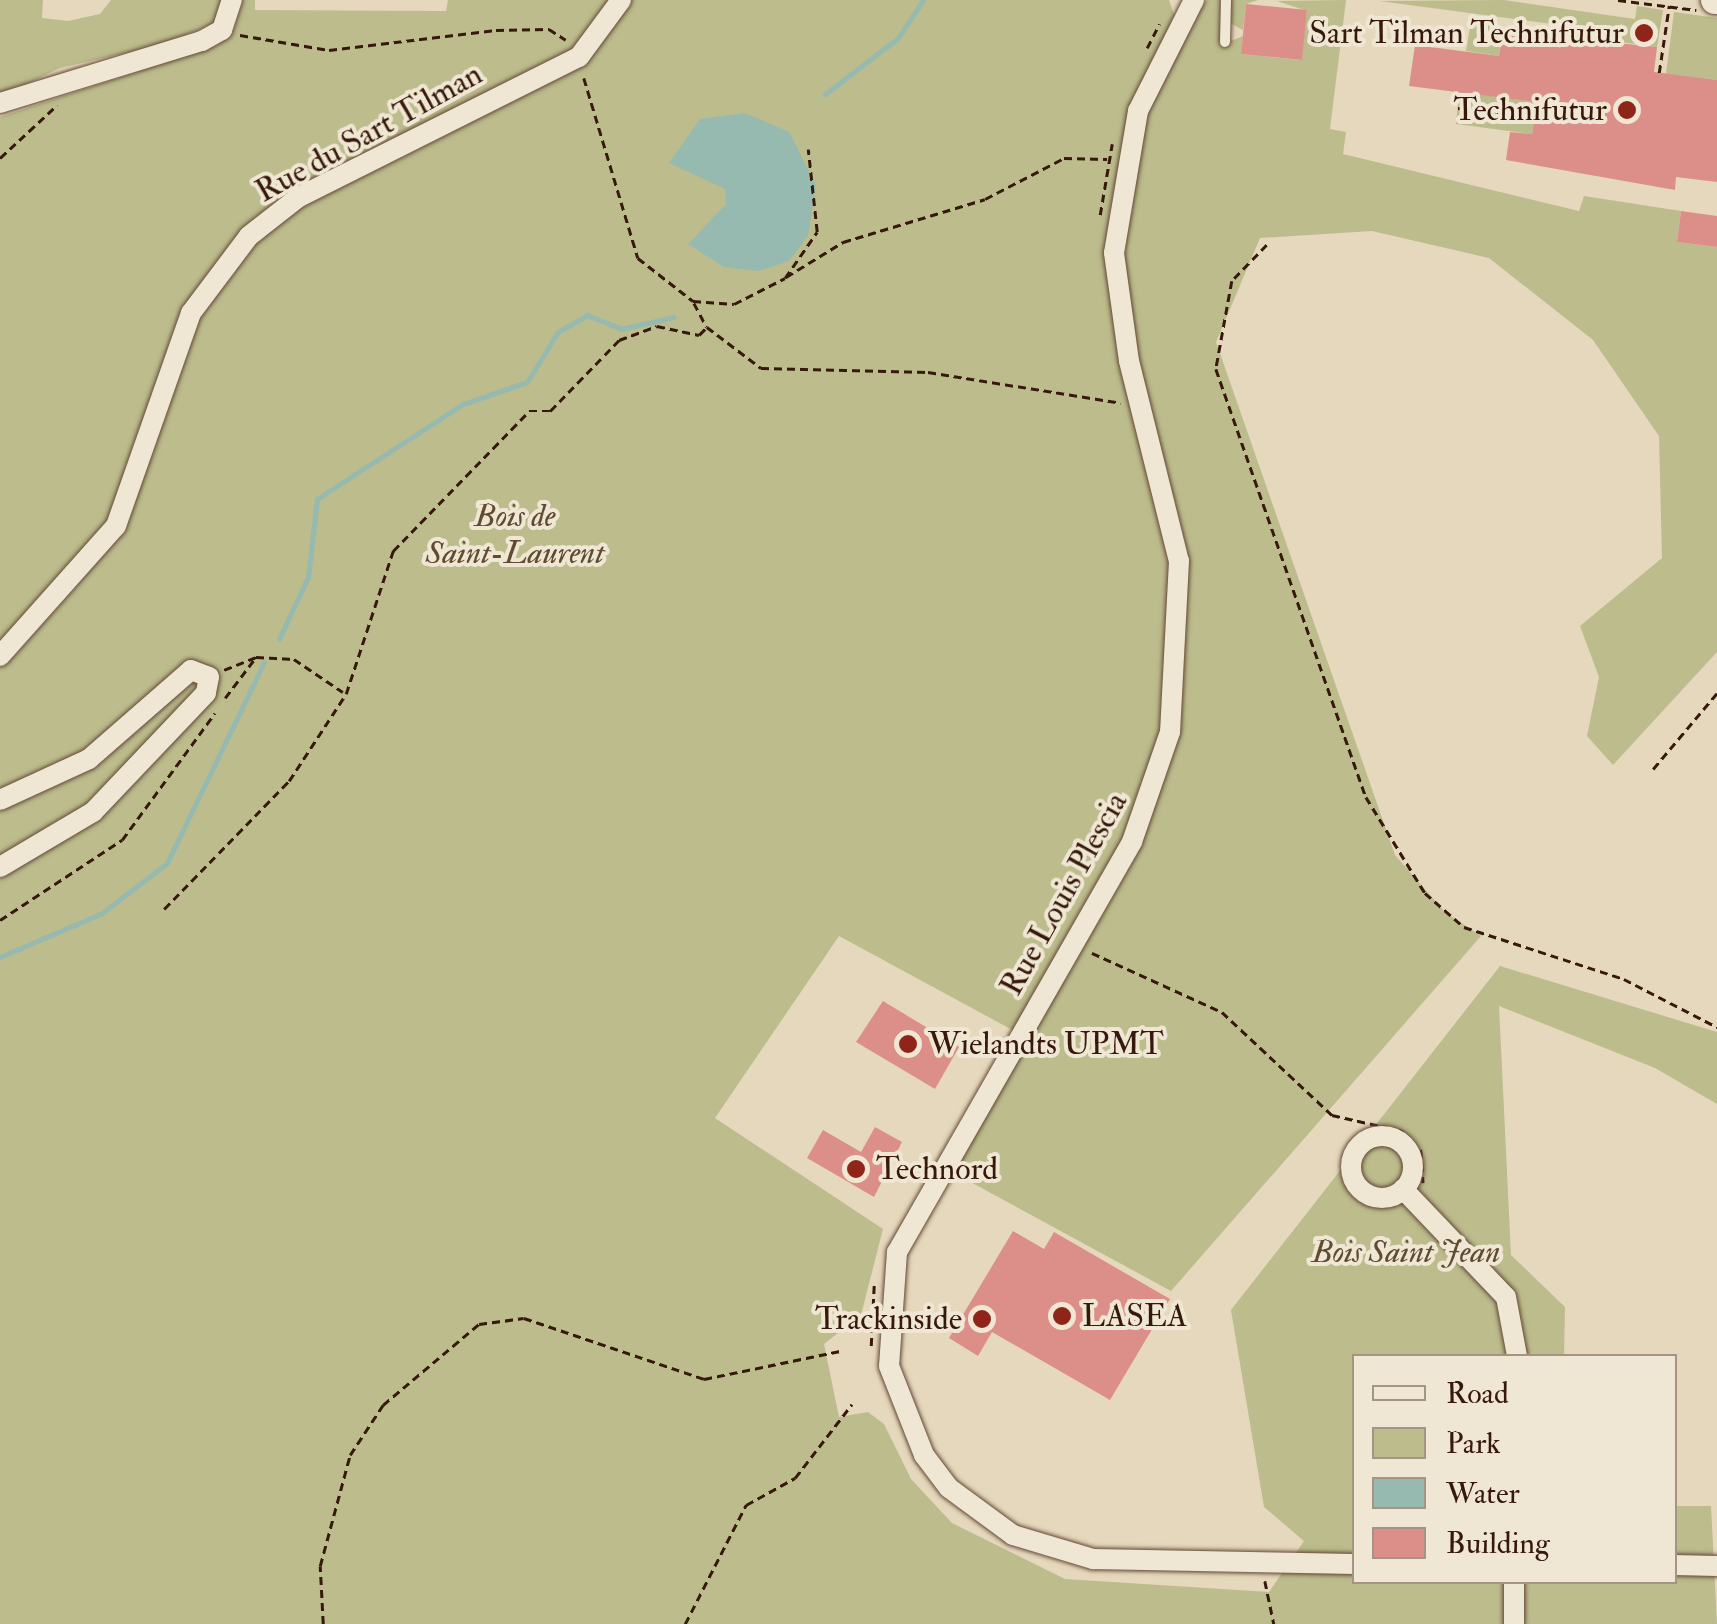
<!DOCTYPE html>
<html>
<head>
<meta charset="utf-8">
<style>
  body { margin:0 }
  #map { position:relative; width:1717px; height:1624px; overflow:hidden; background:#e6d8bc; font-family:"IM FELL Double Pica",serif }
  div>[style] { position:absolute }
  .green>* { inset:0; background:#bcbc8c }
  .water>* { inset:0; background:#96baaf }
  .stream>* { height:5px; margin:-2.5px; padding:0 2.5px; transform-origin:2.5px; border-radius:2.5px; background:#96baaf }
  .building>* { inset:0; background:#dc8f89 }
  .path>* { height:2.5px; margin-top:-1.25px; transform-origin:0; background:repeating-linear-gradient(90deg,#37190b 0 8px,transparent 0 13px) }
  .roads { filter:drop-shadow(0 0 2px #634937) drop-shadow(0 0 2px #634937) }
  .lane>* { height:10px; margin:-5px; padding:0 5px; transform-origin:5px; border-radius:5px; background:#efe6d3 }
  .street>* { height:20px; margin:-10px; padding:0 10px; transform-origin:10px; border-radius:10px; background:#efe6d3 }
  .street>.ring { margin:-10px; padding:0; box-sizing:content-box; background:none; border:20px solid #efe6d3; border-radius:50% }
  .secondary>* { height:28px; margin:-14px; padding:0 14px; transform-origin:14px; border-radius:14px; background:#efe6d3 }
  .dots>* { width:28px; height:28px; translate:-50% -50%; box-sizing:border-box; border:5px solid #efe6d3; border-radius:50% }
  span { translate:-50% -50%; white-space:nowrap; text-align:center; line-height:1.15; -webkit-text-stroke:8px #efe6d3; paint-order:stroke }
  .poi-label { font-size:32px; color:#37190b }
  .right { translate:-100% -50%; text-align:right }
  .left { translate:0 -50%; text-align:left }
  .street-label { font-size:32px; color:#37190b }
  .park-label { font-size:32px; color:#5f4a32; font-style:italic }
  .legend { position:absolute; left:1352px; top:1354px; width:325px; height:230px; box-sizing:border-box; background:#efe6d3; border:2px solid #a59483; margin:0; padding:12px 18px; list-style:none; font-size:30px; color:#37190b }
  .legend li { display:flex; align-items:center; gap:20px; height:50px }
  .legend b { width:50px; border:2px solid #a59483 }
</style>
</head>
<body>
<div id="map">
  <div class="green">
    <i style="clip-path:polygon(0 0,43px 0,42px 18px,68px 21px,100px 14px,111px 0,224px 0,213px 23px,168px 43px,60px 68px,0 97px)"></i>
    <i style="clip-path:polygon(243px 0,255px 0,255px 10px,446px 11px,448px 0,1169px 0,1181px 35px,1207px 0,1220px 0,1221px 45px,1243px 36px,1241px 54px,1301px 60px,1307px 11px,1277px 1px,1346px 0,1330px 129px,1346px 132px,1343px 154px,1579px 211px,1584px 196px,1681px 211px,1677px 242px,1717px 247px,1717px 652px,1613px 765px,1587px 736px,1599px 677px,1580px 626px,1662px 558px,1659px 436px,1593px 340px,1489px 258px,1372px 231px,1260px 238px,1216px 342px,1395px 855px,1445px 912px,1481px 936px,1171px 1291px,952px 1172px,1029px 1039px,839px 936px,715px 1118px,883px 1229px,861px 1315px,824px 1344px,839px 1417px,868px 1412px,884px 1424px,911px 1479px,952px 1523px,1065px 1579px,1269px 1592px,1304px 1541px,1264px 1507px,1231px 1310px,1500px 966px,1717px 1032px,1717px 1104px,1655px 1068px,1499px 1006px,1511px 1255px,1565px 1307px,1564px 1356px,1354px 1356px,1354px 1582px,1674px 1582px,1675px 1506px,1711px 1506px,1717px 1624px,0 1624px,0 117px,216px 46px,232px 34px)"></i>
    <i style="clip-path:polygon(1231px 0,1258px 0,1246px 4px,1243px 30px,1230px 23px)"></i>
    <i style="clip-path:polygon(1504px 0,1635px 19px,1637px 6px,1663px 10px,1657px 47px,1612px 41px,1613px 32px,1379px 1px)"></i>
    <i style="clip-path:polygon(1674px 12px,1717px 18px,1717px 80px,1666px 74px)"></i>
    <i style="clip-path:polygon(1471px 22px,1503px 26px,1499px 56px,1466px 51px)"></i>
    <i style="clip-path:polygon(1459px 92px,1537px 102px,1532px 134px,1456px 124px)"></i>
  </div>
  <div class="water">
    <i style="clip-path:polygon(745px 113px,789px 132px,816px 185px,808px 235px,789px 261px,758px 271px,724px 267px,688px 244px,726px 204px,725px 189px,669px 163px,700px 119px)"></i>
  </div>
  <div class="stream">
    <i style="left:825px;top:94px;width:92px;rotate:-37.5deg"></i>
    <i style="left:898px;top:38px;width:45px;rotate:-56.7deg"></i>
    <i style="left:279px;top:639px;width:68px;rotate:-64.9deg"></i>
    <i style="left:308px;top:577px;width:79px;rotate:-83.4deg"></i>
    <i style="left:317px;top:499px;width:174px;rotate:-33.1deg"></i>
    <i style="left:463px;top:404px;width:68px;rotate:-19deg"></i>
    <i style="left:527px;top:382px;width:59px;rotate:-58.2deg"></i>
    <i style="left:558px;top:332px;width:34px;rotate:-30deg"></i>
    <i style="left:587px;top:315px;width:37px;rotate:22deg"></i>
    <i style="left:621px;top:329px;width:54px;rotate:-12.8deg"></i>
    <i style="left:0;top:957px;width:111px;rotate:-23.3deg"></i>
    <i style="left:102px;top:913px;width:82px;rotate:-37.6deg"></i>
    <i style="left:167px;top:863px;width:223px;rotate:-64.2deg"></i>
  </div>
  <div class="building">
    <i style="clip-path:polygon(1246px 4px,1307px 10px,1302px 60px,1241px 54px)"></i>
    <i style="clip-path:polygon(1503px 32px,1657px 47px,1654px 72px,1717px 80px,1717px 182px,1676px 177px,1675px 190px,1506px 160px,1510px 132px,1532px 134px,1537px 102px,1409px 86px,1415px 45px,1499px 56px)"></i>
    <i style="clip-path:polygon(1681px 211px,1717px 216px,1717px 247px,1677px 242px)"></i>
    <i style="clip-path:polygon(883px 1001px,959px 1047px,935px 1089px,856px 1042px)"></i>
    <i style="clip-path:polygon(875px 1127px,902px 1142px,874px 1197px,807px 1158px,823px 1130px,861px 1152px)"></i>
    <i style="clip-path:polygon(1013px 1231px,1044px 1249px,1054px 1232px,1170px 1299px,1110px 1400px,992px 1332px,978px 1356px,949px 1338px)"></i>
  </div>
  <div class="path">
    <i style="left:1618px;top:0;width:79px;rotate:7.3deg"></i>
    <i style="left:240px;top:35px;width:90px;rotate:9.6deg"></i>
    <i style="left:329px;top:50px;width:168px;rotate:-6.8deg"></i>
    <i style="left:496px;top:30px;width:53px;rotate:-1.1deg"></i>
    <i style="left:549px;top:29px;width:20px;rotate:33deg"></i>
    <i style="left:1147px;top:48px;width:27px;rotate:-63deg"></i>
    <i style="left:1659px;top:73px;width:68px;rotate:-81.5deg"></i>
    <i style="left:584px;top:78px;width:188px;rotate:73.3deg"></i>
    <i style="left:638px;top:258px;width:70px;rotate:38deg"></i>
    <i style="left:693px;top:301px;width:41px;rotate:4.2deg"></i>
    <i style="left:734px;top:304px;width:57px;rotate:-27deg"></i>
    <i style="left:785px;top:278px;width:56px;rotate:-55.2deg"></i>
    <i style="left:817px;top:232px;width:83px;rotate:-96.2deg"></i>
    <i style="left:1458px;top:108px;width:78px;rotate:6.7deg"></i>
    <i style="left:0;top:158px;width:78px;rotate:-42.9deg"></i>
    <i style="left:1100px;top:215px;width:72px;rotate:-80.4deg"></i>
    <i style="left:1267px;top:245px;width:50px;rotate:134.2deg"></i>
    <i style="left:1232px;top:281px;width:89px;rotate:100.3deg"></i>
    <i style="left:1216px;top:369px;width:454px;rotate:70.7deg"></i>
    <i style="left:1366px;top:797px;width:113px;rotate:58.4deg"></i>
    <i style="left:1425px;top:893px;width:52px;rotate:41.1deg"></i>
    <i style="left:1464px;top:927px;width:168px;rotate:18deg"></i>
    <i style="left:1624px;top:979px;width:105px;rotate:27.3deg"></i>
    <i style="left:786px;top:277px;width:67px;rotate:-31.6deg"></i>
    <i style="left:843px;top:242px;width:148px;rotate:-16.8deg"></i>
    <i style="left:985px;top:199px;width:89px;rotate:-27.4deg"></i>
    <i style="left:1064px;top:158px;width:43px;rotate:1.3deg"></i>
    <i style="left:694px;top:303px;width:27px;rotate:62deg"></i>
    <i style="left:707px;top:327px;width:68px;rotate:37.2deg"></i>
    <i style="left:761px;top:368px;width:167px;rotate:1.4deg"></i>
    <i style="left:928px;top:372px;width:195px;rotate:9.1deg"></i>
    <i style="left:224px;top:670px;width:35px;rotate:-22deg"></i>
    <i style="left:256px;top:657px;width:38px;rotate:3deg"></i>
    <i style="left:294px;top:659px;width:59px;rotate:34deg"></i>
    <i style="left:225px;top:698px;width:51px;rotate:-52.9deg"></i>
    <i style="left:1653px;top:769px;width:99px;rotate:-49.9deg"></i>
    <i style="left:164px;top:909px;width:179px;rotate:-45.7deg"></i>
    <i style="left:289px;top:781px;width:104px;rotate:-56.8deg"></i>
    <i style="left:346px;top:694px;width:151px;rotate:-71.8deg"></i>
    <i style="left:393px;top:551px;width:195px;rotate:-45.8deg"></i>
    <i style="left:529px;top:411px;width:21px"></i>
    <i style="left:550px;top:411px;width:99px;rotate:-45.8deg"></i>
    <i style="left:619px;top:340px;width:40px;rotate:-20.2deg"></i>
    <i style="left:657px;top:326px;width:43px;rotate:12.1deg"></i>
    <i style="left:699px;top:335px;width:11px;rotate:-45deg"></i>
    <i style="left:0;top:920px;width:146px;rotate:-33.3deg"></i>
    <i style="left:122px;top:840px;width:157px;rotate:-53.8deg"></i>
    <i style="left:1092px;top:953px;width:143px;rotate:24.4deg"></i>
    <i style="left:1222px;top:1012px;width:151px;rotate:43.1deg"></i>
    <i style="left:1332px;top:1115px;width:72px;rotate:12.9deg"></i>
    <i style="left:1402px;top:1131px;width:28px;rotate:46deg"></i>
    <i style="left:1421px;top:1151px;width:32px;rotate:86deg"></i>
    <i style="left:871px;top:1346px;width:61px;rotate:-87.2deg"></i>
    <i style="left:1265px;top:1581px;width:44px;rotate:78.2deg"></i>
    <i style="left:323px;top:1624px;width:58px;rotate:-93deg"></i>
    <i style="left:320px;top:1566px;width:115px;rotate:-74.9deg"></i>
    <i style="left:350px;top:1455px;width:60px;rotate:-56.6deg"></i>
    <i style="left:383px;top:1405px;width:126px;rotate:-40.2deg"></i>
    <i style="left:479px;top:1324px;width:45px;rotate:-7.6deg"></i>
    <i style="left:524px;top:1318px;width:190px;rotate:18.7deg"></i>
    <i style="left:704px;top:1379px;width:140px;rotate:-11.6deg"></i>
    <i style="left:685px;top:1624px;width:134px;rotate:-62.9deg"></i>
    <i style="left:746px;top:1505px;width:56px;rotate:-28.9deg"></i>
    <i style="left:795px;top:1478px;width:93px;rotate:-52.4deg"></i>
  </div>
  <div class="roads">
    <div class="lane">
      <i style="left:1225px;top:42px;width:42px;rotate:-88.6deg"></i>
    </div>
    <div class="street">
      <i style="left:1194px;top:0;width:124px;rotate:116.8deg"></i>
      <i style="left:1138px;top:111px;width:144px;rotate:99.6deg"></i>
      <i style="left:1114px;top:253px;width:109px;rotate:82.1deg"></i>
      <i style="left:1129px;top:361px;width:206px;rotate:76deg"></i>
      <i style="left:1179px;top:561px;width:171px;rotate:93deg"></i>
      <i style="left:1170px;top:732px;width:116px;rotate:109.1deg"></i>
      <i style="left:1132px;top:842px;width:473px;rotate:119.8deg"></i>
      <i style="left:897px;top:1252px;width:114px;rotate:94deg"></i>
      <i style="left:889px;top:1366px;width:96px;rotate:68.5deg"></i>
      <i style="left:924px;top:1455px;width:41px;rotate:52.9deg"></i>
      <i style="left:949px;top:1488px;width:79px;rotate:36.3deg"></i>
      <i style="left:1013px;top:1535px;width:84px;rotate:16.7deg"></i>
      <i style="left:1093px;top:1559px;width:261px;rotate:1.1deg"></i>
      <i style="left:0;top:103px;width:211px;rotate:-17.1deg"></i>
      <i style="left:202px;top:41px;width:23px;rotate:-29deg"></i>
      <i style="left:222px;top:30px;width:32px;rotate:-72deg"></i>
      <i style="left:0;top:656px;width:174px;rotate:-48.3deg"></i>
      <i style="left:116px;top:526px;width:226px;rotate:-70.6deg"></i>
      <i style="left:191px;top:313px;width:96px;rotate:-53deg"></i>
      <i style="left:249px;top:236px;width:63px;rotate:-38deg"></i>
      <i style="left:299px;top:197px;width:313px;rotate:-26.6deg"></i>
      <i style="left:579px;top:57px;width:71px;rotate:-53.6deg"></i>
      <i style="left:0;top:800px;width:98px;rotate:-24.7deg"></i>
      <i style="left:89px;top:759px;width:135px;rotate:-41.1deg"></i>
      <i style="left:191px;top:670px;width:19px;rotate:21deg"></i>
      <i style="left:209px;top:677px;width:16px;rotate:101deg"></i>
      <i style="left:206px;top:693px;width:164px;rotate:133.5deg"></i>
      <i style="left:93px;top:812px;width:108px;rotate:149.4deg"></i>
      <i class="ring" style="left:1351px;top:1136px;width:42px;height:42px"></i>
      <i style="left:1403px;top:1189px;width:149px;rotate:46.4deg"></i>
      <i style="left:1506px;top:1297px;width:60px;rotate:79.4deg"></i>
      <i style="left:1674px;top:1565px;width:43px;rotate:1.3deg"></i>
      <i style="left:1514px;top:1624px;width:42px;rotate:-90deg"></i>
    </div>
    <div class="secondary">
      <i style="left:1715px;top:0;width:2px"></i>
    </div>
  </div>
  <div class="dots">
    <i style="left:1644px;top:33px;background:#8f2418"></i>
    <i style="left:1627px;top:110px;background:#8f2418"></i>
    <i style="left:908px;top:1044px;background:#8f2418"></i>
    <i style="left:856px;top:1169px;background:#8f2418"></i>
    <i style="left:1062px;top:1316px;background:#8f2418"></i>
    <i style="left:982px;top:1319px;background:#8f2418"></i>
  </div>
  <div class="poi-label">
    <span class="right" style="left:1624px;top:33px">Sart Tilman Technifutur</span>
    <span class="right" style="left:1607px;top:110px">Technifutur</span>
    <span class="left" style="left:928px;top:1044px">Wielandts UPMT</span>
    <span class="left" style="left:876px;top:1169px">Technord</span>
    <span class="left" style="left:1082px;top:1316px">LASEA</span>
    <span class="right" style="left:962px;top:1319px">Trackinside</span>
  </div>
  <div class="street-label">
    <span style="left:369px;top:133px;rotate:-29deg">Rue du Sart Tilman</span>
    <span style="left:1064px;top:894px;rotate:-61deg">Rue Louis Plescia</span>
  </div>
  <div class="park-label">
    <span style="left:515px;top:535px">Bois de<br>Saint-Laurent</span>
    <span style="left:1406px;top:1252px">Bois Saint Jean</span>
  </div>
  <ul class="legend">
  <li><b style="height:12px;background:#efe6d3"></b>Road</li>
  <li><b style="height:28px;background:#bcbc8c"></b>Park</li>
  <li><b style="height:28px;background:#96baaf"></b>Water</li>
  <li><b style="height:28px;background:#dc8f89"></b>Building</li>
  </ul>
</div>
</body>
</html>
